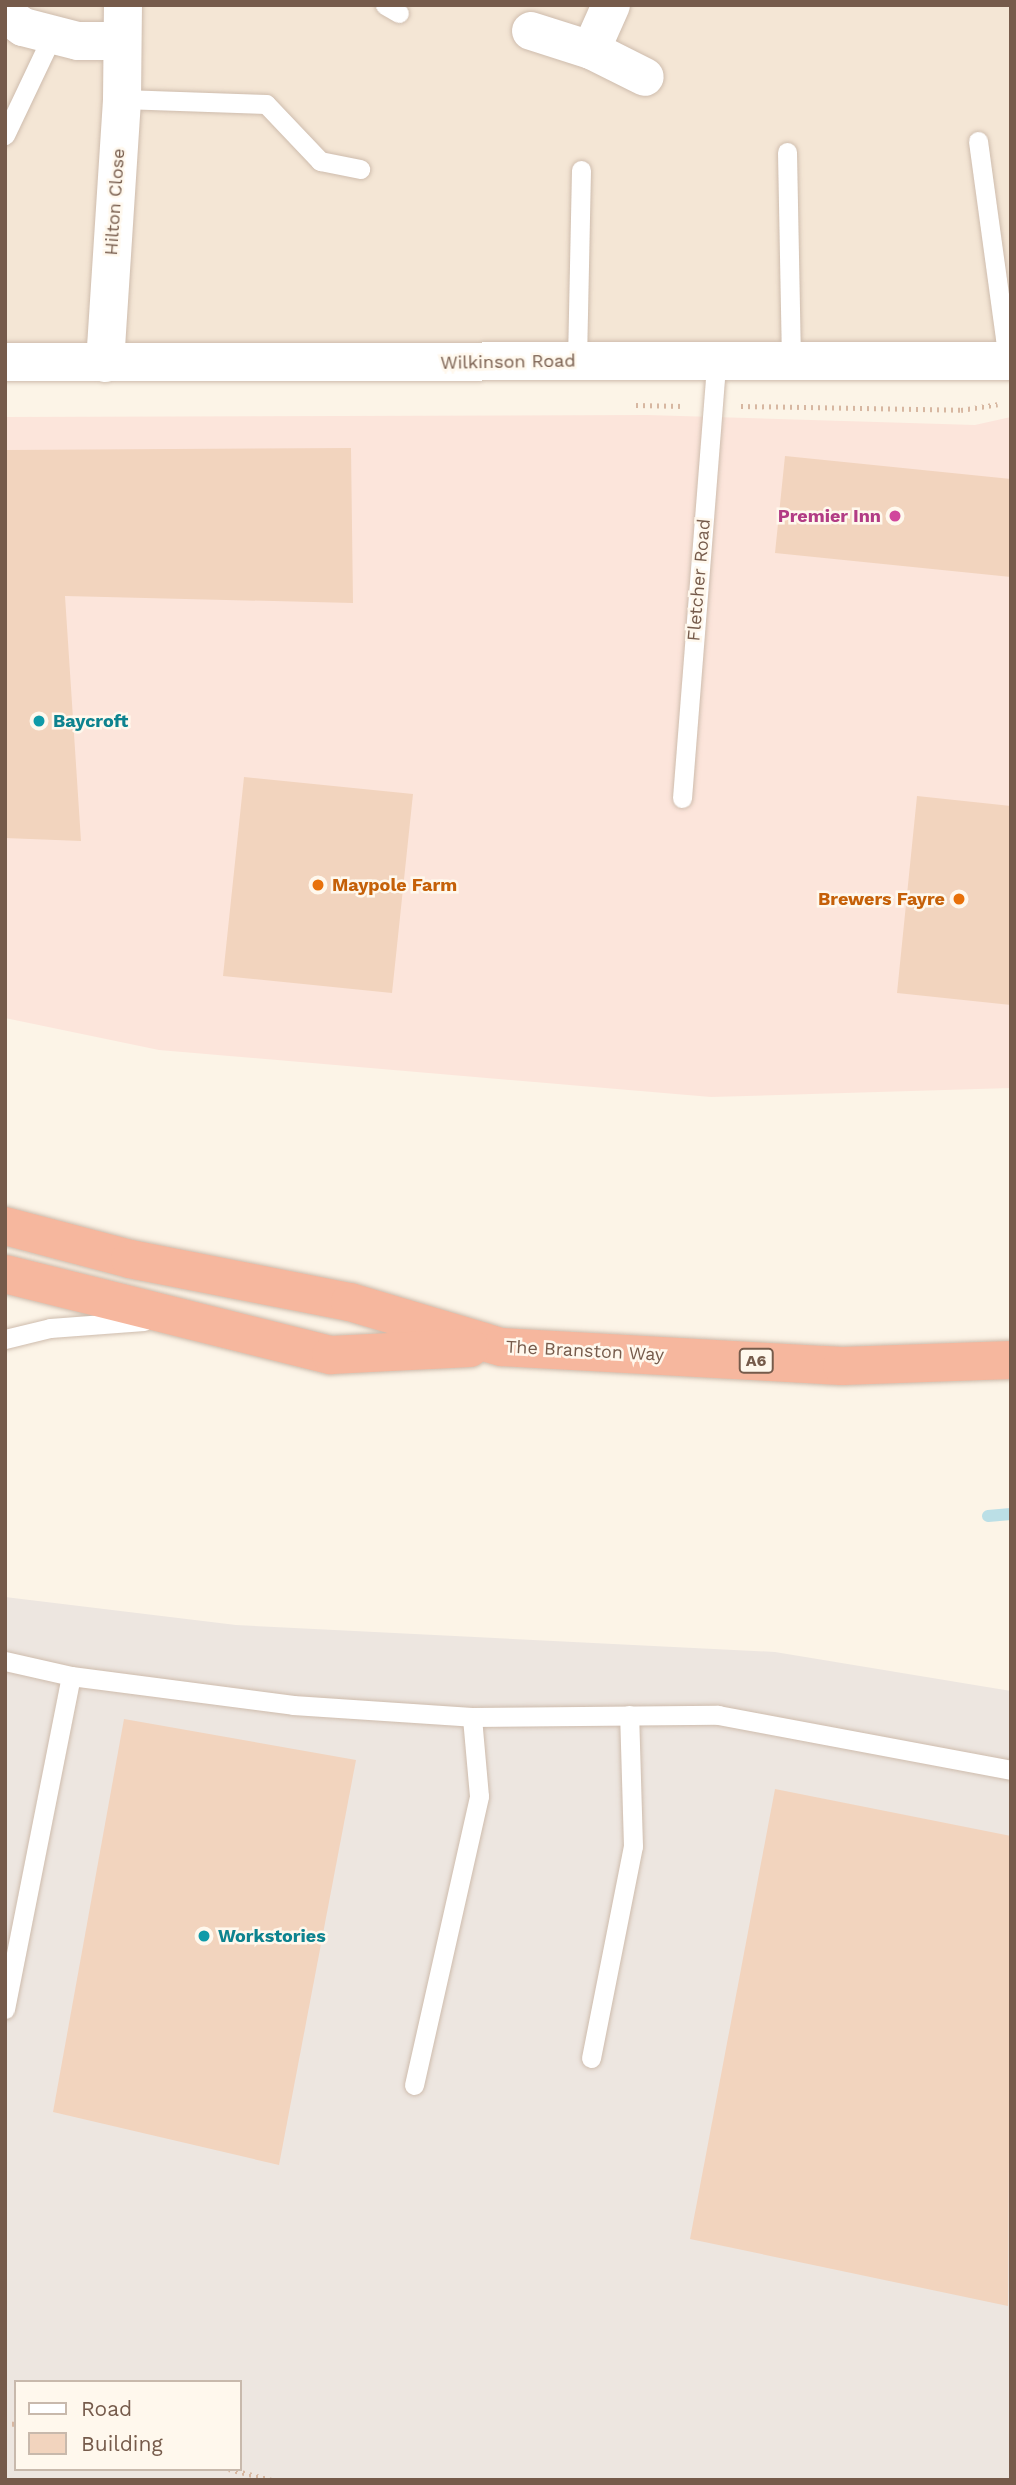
<!DOCTYPE html>
<html>
<head>
<meta charset="utf-8">
<style>
  body { margin:0 }
  #map { position:relative; width:1016px; height:2485px; overflow:hidden; background:#fcf4e7; font-family:"Work Sans",sans-serif }
  div>[style] { position:absolute }
  .residential>* { inset:0; background:#f4e6d5 }
  .commercial>* { inset:0; background:#fce5db }
  .industrial>* { inset:0; background:#ede6e0 }
  .stream>* { height:12px; margin:-6px; padding:0 6px; transform-origin:6px; border-radius:6px; background:#bbdfe6 }
  .building>* { inset:0; background:#f2d4be }
  .path>* { height:4.5px; margin-top:-2.25px; transform-origin:0; background:repeating-linear-gradient(90deg,#d7b7a1 0 2px,transparent 0 7px) }
  .roads { filter:drop-shadow(0 0 2px #cebcad) drop-shadow(0 0 2px #cebcad) }
  .lane>* { height:19px; margin:-9.5px; padding:0 9.5px; transform-origin:9.5px; border-radius:9.5px; background:#fff }
  .street>* { height:38px; margin:-19px; padding:0 19px; transform-origin:19px; border-radius:19px; background:#fff }
  .highway>* { height:38px; margin:-19px; padding:0 19px; transform-origin:19px; border-radius:19px; background:#f6b79e }
  .dots>* { width:19px; height:19px; translate:-50% -50%; box-sizing:border-box; border:4px solid #fff8ed; border-radius:50% }
  span { translate:-50% -50%; white-space:nowrap; text-align:center; line-height:1.15; -webkit-text-stroke:5px #fff8ed; paint-order:stroke }
  .shield-label span { padding:2px 5px; background:#fff8ed; border:2px solid; border-radius:5px; -webkit-text-stroke-width:0 }
  .shield-label { font-size:16px; color:#765b4b; font-weight:700 }
  .street-label { font-size:18px; color:#765b4b }
  .hotel-label { font-size:18px; color:#b23c85; font-weight:700 }
  .right { translate:-100% -50%; text-align:right }
  .culture-label { font-size:18px; color:#0d838f; font-weight:700 }
  .left { translate:0 -50%; text-align:left }
  .food-label { font-size:18px; color:#c56008; font-weight:700 }
  .frame { position:absolute; inset:0; border:7px solid #765b4b; pointer-events:none }
  .legend { position:absolute; left:14px; top:2380px; width:228px; height:91px; box-sizing:border-box; background:#fff8ed; border:2px solid #c8b9ac; margin:0; padding:9px 12px; list-style:none; font-size:21px; color:#765b4b }
  .legend li { display:flex; align-items:center; gap:14px; height:35px }
  .legend b { width:35px; border:2px solid #c8b9ac }
</style>
</head>
<body>
<div id="map">
  <div class="residential">
    <i style="clip-path:polygon(5px 5px,1011px 5px,1011px 361px,5px 362px)"></i>
  </div>
  <div class="commercial">
    <i style="clip-path:polygon(647px 415px,975px 425px,1011px 417px,1011px 1088px,711px 1097px,159px 1050px,5px 1018px,5px 417px)"></i>
  </div>
  <div class="industrial">
    <i style="clip-path:polygon(evenodd,5px 1597px,236px 1625px,775px 1652px,1011px 1691px,1011px 2480px,5px 2480px,5px 1597px,16px 2382px,240px 2382px,240px 2469px,16px 2469px,16px 2382px)"></i>
  </div>
  <div class="stream">
    <i style="left:988px;top:1516px;width:23px;rotate:-5deg"></i>
  </div>
  <div class="building">
    <i style="clip-path:polygon(351px 448px,353px 603px,65px 596px,81px 841px,5px 838px,5px 450px)"></i>
    <i style="clip-path:polygon(785px 456px,1011px 479px,1011px 577px,775px 553px)"></i>
    <i style="clip-path:polygon(244px 777px,413px 794px,392px 993px,223px 976px)"></i>
    <i style="clip-path:polygon(917px 796px,1011px 806px,1011px 1005px,897px 993px)"></i>
    <i style="clip-path:polygon(124px 1719px,356px 1760px,279px 2165px,53px 2112px)"></i>
    <i style="clip-path:polygon(775px 1789px,1011px 1836px,1008px 2306px,690px 2239px)"></i>
  </div>
  <div class="path">
    <i style="left:636px;top:405px;width:47px;rotate:1.2deg"></i>
    <i style="left:741px;top:406px;width:220px;rotate:1deg"></i>
    <i style="left:961px;top:410px;width:37px;rotate:-9deg"></i>
    <i style="left:5px;top:2423px;width:11px;rotate:5deg"></i>
    <i style="left:229px;top:2469px;width:44px;rotate:14.3deg"></i>
  </div>
  <div class="roads">
    <div class="lane">
      <i style="left:385px;top:5px;width:16px;rotate:30deg"></i>
      <i style="left:122px;top:99px;width:144px;rotate:2deg"></i>
      <i style="left:266px;top:104px;width:79px;rotate:46.5deg"></i>
      <i style="left:320px;top:161px;width:41px;rotate:11.3deg"></i>
      <i style="left:5px;top:135px;width:112px;rotate:-64.6deg"></i>
      <i style="left:978px;top:141px;width:222px;rotate:82.2deg"></i>
      <i style="left:787px;top:152px;width:210px;rotate:88.9deg"></i>
      <i style="left:577px;top:361px;width:191px;rotate:-88.8deg"></i>
      <i style="left:682px;top:798px;width:436px;rotate:-85.5deg"></i>
      <i style="left:5px;top:1339px;width:46px;rotate:-13.7deg"></i>
      <i style="left:50px;top:1328px;width:94px;rotate:-4.3deg"></i>
      <i style="left:5px;top:1661px;width:68px;rotate:12.8deg"></i>
      <i style="left:71px;top:1676px;width:224px;rotate:7.4deg"></i>
      <i style="left:293px;top:1705px;width:179px;rotate:3.8deg"></i>
      <i style="left:472px;top:1717px;width:246px;rotate:-0.5deg"></i>
      <i style="left:718px;top:1715px;width:298px;rotate:10.6deg"></i>
      <i style="left:5px;top:2009px;width:339px;rotate:-78.8deg"></i>
      <i style="left:591px;top:2058px;width:216px;rotate:-78.8deg"></i>
      <i style="left:633px;top:1846px;width:131px;rotate:-91.7deg"></i>
      <i style="left:414px;top:2085px;width:296px;rotate:-77.3deg"></i>
      <i style="left:479px;top:1796px;width:79px;rotate:-95.1deg"></i>
    </div>
    <div class="street">
      <i style="left:5px;top:14px;width:22px;rotate:36deg"></i>
      <i style="left:23px;top:27px;width:57px;rotate:14.3deg"></i>
      <i style="left:78px;top:41px;width:44px"></i>
      <i style="left:531px;top:31px;width:63px;rotate:17.6deg"></i>
      <i style="left:591px;top:50px;width:49px;rotate:-66deg"></i>
      <i style="left:591px;top:50px;width:60px;rotate:26.6deg"></i>
      <i style="left:5px;top:362px;width:1006px;rotate:-0.06deg"></i>
      <i style="left:105px;top:363px;width:265px;rotate:-86.3deg"></i>
      <i style="left:122px;top:99px;width:94px;rotate:-89.4deg"></i>
    </div>
    <div class="highway">
      <i style="left:5px;top:1226px;width:129px;rotate:14.8deg"></i>
      <i style="left:130px;top:1259px;width:224px;rotate:11.1deg"></i>
      <i style="left:350px;top:1302px;width:158px;rotate:16.6deg"></i>
      <i style="left:501px;top:1347px;width:342px;rotate:3.2deg"></i>
      <i style="left:842px;top:1366px;width:169px;rotate:-2deg"></i>
      <i style="left:5px;top:1274px;width:336px;rotate:14deg"></i>
      <i style="left:331px;top:1355px;width:139px;rotate:-2.9deg"></i>
    </div>
  </div>
  <div class="dots">
    <i style="left:895px;top:516px;background:#d1479c"></i>
    <i style="left:39px;top:721px;background:#0f9aa8"></i>
    <i style="left:318px;top:885px;background:#e8710a"></i>
    <i style="left:959px;top:899px;background:#e8710a"></i>
    <i style="left:204px;top:1936px;background:#0f9aa8"></i>
  </div>
  <div class="shield-label">
    <span style="left:756px;top:1361px">A6</span>
  </div>
  <div class="street-label">
    <span style="left:115px;top:202px;rotate:-86deg">Hilton Close</span>
    <span style="left:508px;top:362px;rotate:-1deg">Wilkinson Road</span>
    <span style="left:699px;top:580px;rotate:-85deg">Fletcher Road</span>
    <span style="left:585px;top:1351px;rotate:3deg">The Branston Way</span>
  </div>
  <div class="hotel-label">
    <span class="right" style="left:881px;top:516px">Premier Inn</span>
  </div>
  <div class="culture-label">
    <span class="left" style="left:53px;top:721px">Baycroft</span>
    <span class="left" style="left:218px;top:1936px">Workstories</span>
  </div>
  <div class="food-label">
    <span class="left" style="left:332px;top:885px">Maypole Farm</span>
    <span class="right" style="left:945px;top:899px">Brewers Fayre</span>
  </div>
  <div class="frame"></div>
  <ul class="legend">
  <li><b style="height:9px;background:#fff"></b>Road</li>
  <li><b style="height:19px;background:#f2d4be"></b>Building</li>
  </ul>
</div>
</body>
</html>
